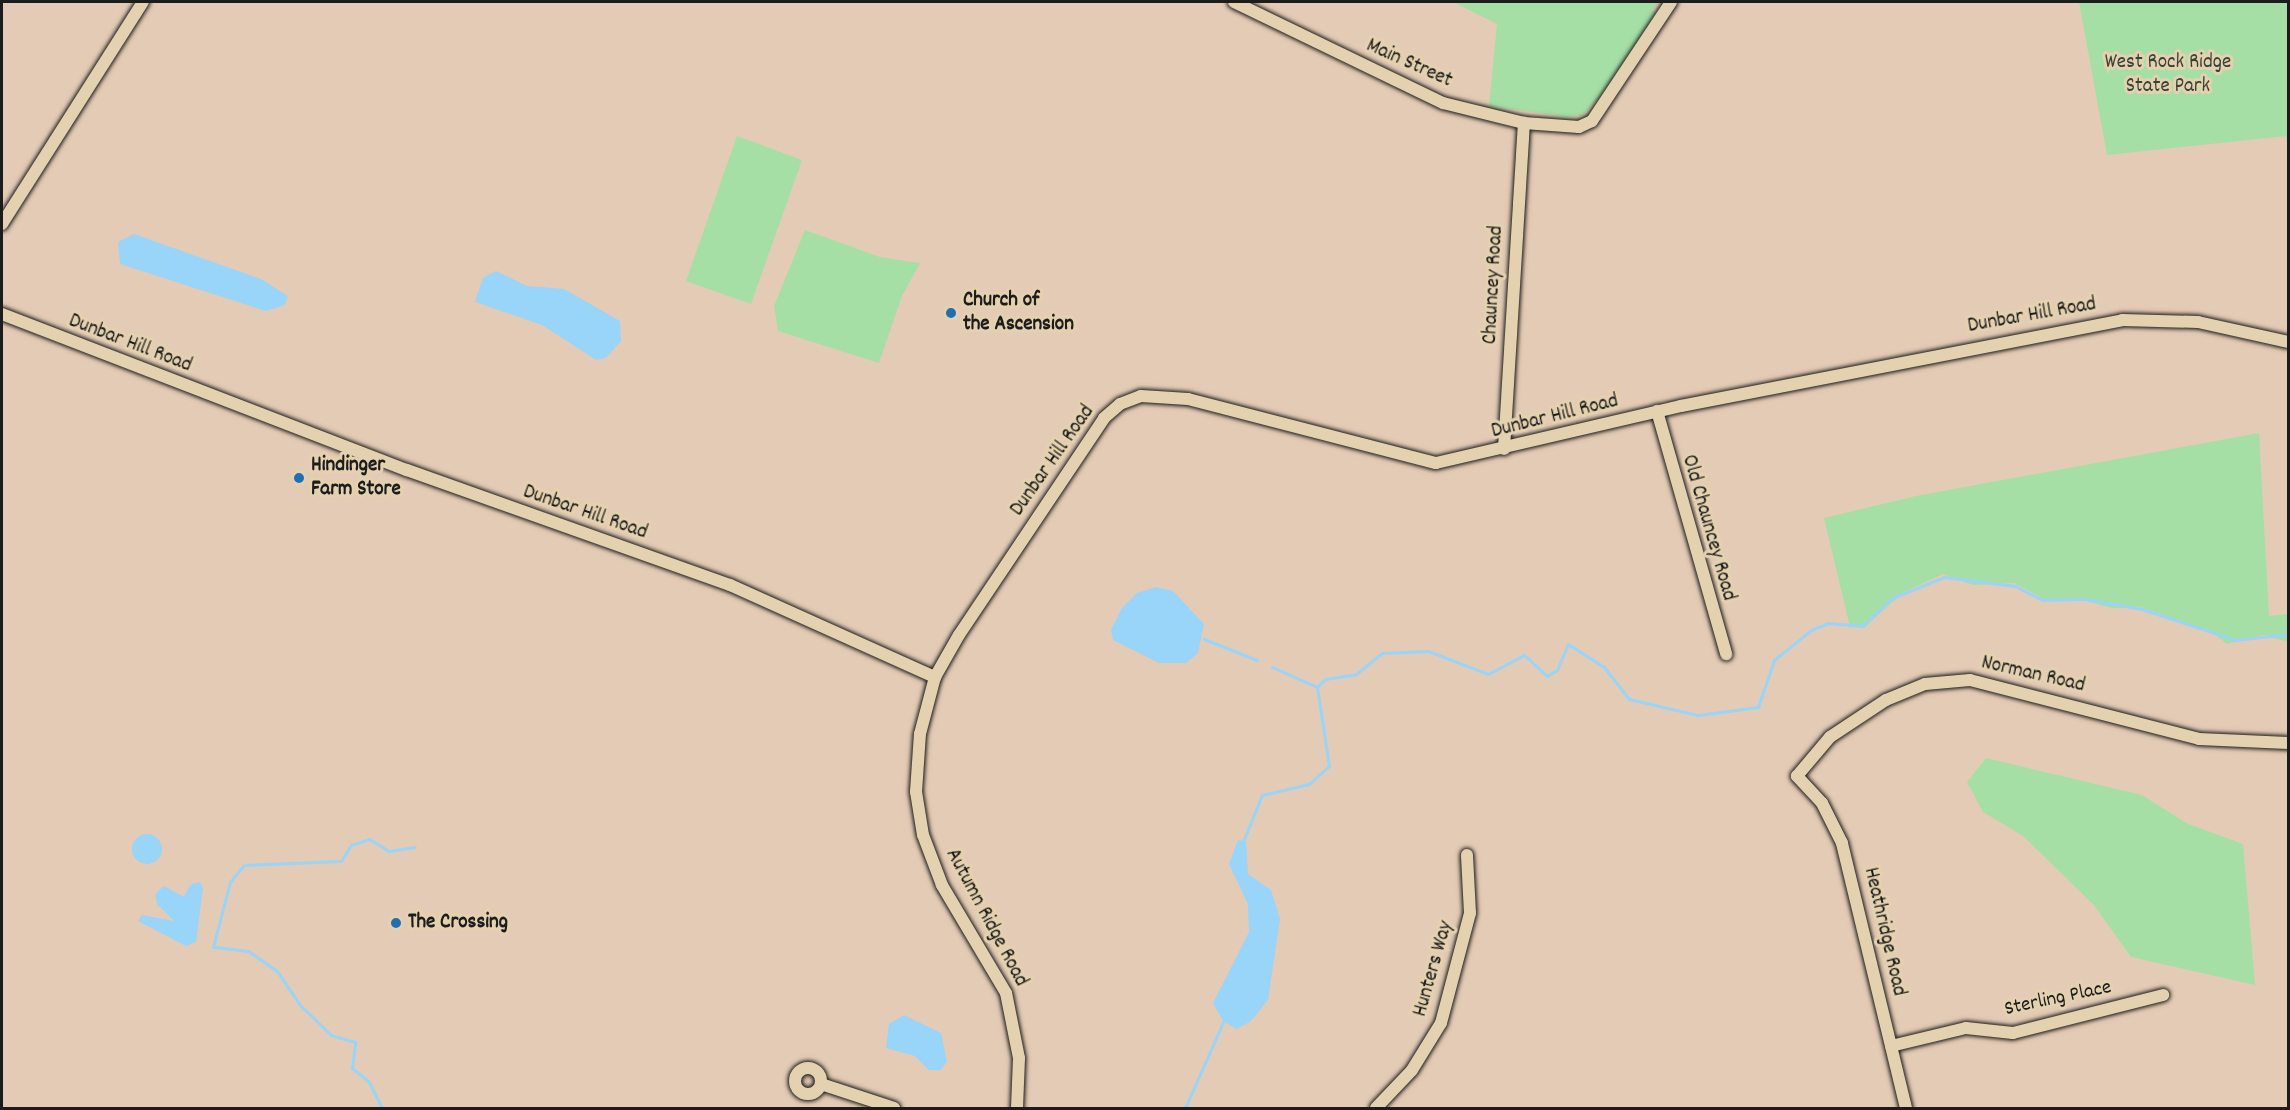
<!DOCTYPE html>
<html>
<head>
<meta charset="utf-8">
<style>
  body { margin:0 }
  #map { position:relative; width:2290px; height:1110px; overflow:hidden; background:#e4cbb5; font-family:Dekko,sans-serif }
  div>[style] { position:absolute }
  .green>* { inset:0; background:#a5dfa5 }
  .water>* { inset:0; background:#99d4f9 }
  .round { border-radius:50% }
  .stream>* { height:3px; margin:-1.5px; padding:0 1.5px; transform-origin:1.5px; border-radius:1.5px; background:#99d4f9 }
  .roads { filter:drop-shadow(0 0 2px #1c1c1c) drop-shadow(0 0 2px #1c1c1c) }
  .minor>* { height:12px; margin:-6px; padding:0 6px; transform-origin:6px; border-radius:6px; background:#e4d1af }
  .minor>.ring { margin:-6px; padding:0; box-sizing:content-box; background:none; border:12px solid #e4d1af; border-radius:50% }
  .dots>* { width:16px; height:16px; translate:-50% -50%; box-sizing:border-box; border:3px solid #e4d1af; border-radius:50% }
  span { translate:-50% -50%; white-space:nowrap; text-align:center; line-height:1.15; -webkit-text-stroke:6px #e4d1af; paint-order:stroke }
  .park-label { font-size:21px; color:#374337 }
  .street-label { font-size:21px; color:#1c1c1c }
  .poi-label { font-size:21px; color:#1c1c1c; font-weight:700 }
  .left { translate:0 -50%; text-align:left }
  .frame { position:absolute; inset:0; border:3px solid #1c1c1c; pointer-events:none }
</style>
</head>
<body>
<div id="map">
  <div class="green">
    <i style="clip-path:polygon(1453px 2px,1658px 2px,1652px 10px,1657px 12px,1611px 84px,1583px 115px,1568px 117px,1489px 106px,1497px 24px)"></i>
    <i style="clip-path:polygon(2079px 2px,2288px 2px,2288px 149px,2286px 136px,2107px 155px)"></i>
    <i style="clip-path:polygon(737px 136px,802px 160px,751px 304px,686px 281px)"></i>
    <i style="clip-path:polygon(805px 230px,880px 257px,920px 263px,902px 296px,879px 363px,778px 331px,774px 306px)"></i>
    <i style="clip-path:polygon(2259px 433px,2269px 616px,2288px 614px,2288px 642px,2263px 635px,2227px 644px,2212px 632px,2141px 607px,2112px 608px,2076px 598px,2048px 601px,2014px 583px,1973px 585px,1943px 574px,1902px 593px,1866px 626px,1850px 627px,1824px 518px,1916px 496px)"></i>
    <i style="clip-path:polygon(1986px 758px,2142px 795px,2186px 823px,2243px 844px,2255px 985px,2131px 957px,2094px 905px,2023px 836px,1983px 812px,1967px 782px)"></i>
  </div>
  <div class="water">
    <i style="clip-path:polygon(134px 234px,261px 279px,288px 296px,285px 305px,266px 311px,120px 264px,118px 242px)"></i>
    <i style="clip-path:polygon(496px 271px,527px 286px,564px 289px,620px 321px,621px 341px,606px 358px,596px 360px,542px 325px,475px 302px,483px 278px)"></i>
    <i style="clip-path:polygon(1156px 587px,1173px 591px,1204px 624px,1198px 653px,1186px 663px,1159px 663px,1113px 640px,1111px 630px,1122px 608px,1137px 593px)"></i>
    <i class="round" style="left:132px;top:834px;width:30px;height:30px"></i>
    <i style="clip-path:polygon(1238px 840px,1246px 842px,1248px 874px,1271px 890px,1280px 919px,1268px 1000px,1251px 1021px,1237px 1029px,1223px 1021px,1213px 1003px,1249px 932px,1248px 904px,1229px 864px)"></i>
    <i style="clip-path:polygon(191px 884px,200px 882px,203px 888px,196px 942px,186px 946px,138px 921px,142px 915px,174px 921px,157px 904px,155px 894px,164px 886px,184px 897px)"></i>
    <i style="clip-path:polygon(904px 1015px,941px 1033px,947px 1062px,940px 1070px,929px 1070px,915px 1056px,886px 1048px,889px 1024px)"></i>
  </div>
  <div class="stream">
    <i style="left:1204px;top:639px;width:57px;rotate:21.6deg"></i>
    <i style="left:1272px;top:667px;width:49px;rotate:24deg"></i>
    <i style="left:1242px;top:844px;width:53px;rotate:-67.8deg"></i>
    <i style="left:1262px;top:795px;width:48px;rotate:-13.2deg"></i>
    <i style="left:1309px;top:784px;width:27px;rotate:-42deg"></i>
    <i style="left:1329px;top:766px;width:80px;rotate:-98.6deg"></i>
    <i style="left:1317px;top:687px;width:11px;rotate:-45deg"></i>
    <i style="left:1325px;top:679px;width:31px;rotate:-9deg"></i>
    <i style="left:1356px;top:674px;width:33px;rotate:-39deg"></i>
    <i style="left:1382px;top:653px;width:46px;rotate:-2.5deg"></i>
    <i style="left:1428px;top:651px;width:64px;rotate:21deg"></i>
    <i style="left:1488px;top:674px;width:41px;rotate:-27.8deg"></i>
    <i style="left:1524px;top:655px;width:31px;rotate:42deg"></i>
    <i style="left:1547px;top:676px;width:12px;rotate:-31deg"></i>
    <i style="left:1557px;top:670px;width:28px;rotate:-67deg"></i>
    <i style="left:1568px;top:644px;width:43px;rotate:32.6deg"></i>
    <i style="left:1604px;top:667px;width:41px;rotate:52deg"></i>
    <i style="left:1629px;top:699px;width:71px;rotate:13.1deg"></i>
    <i style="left:1698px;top:715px;width:61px;rotate:-7.6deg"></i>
    <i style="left:1758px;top:707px;width:50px;rotate:-71.2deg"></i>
    <i style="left:1774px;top:660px;width:48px;rotate:-39deg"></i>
    <i style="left:1811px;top:630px;width:18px;rotate:-22deg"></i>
    <i style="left:1828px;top:623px;width:35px;rotate:5deg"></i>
    <i style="left:1863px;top:626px;width:40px;rotate:-44deg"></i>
    <i style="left:1892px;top:598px;width:56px;rotate:-22deg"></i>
    <i style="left:1944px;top:577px;width:72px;rotate:7.2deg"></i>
    <i style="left:2015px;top:586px;width:31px;rotate:27deg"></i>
    <i style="left:2043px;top:600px;width:41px;rotate:-1.4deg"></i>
    <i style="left:2084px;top:599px;width:59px;rotate:9.8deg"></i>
    <i style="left:2142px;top:609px;width:98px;rotate:18.4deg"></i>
    <i style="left:2235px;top:640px;width:53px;rotate:-6.5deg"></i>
    <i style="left:382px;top:1108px;width:30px;rotate:-117deg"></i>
    <i style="left:368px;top:1081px;width:21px;rotate:-141deg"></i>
    <i style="left:352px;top:1068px;width:26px;rotate:-83deg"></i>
    <i style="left:355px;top:1042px;width:25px;rotate:-164deg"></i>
    <i style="left:331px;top:1035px;width:43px;rotate:-135.9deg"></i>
    <i style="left:300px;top:1005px;width:41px;rotate:-124.1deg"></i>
    <i style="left:277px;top:971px;width:35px;rotate:-145deg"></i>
    <i style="left:248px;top:951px;width:35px;rotate:-173deg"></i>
    <i style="left:213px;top:947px;width:67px;rotate:-75.3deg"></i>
    <i style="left:230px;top:882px;width:22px;rotate:-51deg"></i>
    <i style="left:244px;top:865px;width:97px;rotate:-2.4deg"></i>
    <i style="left:341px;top:861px;width:19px;rotate:-58deg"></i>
    <i style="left:351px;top:845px;width:19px;rotate:-18deg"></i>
    <i style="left:369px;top:839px;width:23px;rotate:31deg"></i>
    <i style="left:389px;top:851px;width:26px;rotate:-9deg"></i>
    <i style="left:1185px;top:1108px;width:96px;rotate:-66.1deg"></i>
  </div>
  <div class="roads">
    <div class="minor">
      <i style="left:1234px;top:2px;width:232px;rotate:25.8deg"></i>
      <i style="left:1443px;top:103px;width:83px;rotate:13.9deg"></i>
      <i style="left:1524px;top:123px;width:55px;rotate:4.2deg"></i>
      <i style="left:1579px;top:127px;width:14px;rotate:-25deg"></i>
      <i style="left:1592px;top:121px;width:143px;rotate:-56.4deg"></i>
      <i style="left:2px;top:224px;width:263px;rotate:-57.6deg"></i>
      <i style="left:2px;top:314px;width:434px;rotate:21.1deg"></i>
      <i style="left:407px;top:470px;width:343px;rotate:19.6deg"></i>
      <i style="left:730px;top:585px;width:225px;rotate:24.2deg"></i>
      <i style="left:1657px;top:411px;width:253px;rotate:74.1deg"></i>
      <i style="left:1504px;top:449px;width:327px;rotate:-86.5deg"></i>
      <i style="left:1891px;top:1046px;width:77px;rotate:-13.5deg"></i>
      <i style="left:1966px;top:1028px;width:47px;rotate:6.1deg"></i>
      <i style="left:2013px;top:1033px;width:155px;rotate:-14.2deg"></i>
      <i class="ring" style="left:795px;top:1068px;width:14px;height:14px"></i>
      <i style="left:821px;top:1084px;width:77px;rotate:18.2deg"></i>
      <i style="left:1017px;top:1108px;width:50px;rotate:-87.7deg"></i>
      <i style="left:1019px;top:1058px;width:66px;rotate:-101.3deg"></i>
      <i style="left:1006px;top:993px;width:126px;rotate:-120.7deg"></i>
      <i style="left:942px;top:885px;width:53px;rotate:-110.8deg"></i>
      <i style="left:923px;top:835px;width:44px;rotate:-99.2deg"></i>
      <i style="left:916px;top:792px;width:58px;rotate:-86.1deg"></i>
      <i style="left:920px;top:734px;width:59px;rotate:-75.3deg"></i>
      <i style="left:935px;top:677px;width:48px;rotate:-60.3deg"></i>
      <i style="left:959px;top:635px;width:261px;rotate:-56.2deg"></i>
      <i style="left:1104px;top:418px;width:21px;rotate:-41deg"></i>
      <i style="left:1120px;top:404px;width:22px;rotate:-21deg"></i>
      <i style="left:1141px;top:396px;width:47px;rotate:3.7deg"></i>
      <i style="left:1188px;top:399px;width:256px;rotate:14.5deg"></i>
      <i style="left:1436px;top:463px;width:252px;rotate:-13.1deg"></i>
      <i style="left:1681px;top:406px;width:449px;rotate:-11deg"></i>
      <i style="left:2122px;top:320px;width:76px;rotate:1.5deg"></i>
      <i style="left:2198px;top:322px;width:92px;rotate:12.5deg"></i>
      <i style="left:1376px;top:1108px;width:52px;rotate:-46.5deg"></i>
      <i style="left:1412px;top:1070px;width:55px;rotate:-58.3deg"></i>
      <i style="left:1441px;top:1023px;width:114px;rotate:-75.2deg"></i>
      <i style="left:1470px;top:913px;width:58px;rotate:-93deg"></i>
      <i style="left:1906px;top:1108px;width:273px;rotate:-103.6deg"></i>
      <i style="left:1842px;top:843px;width:45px;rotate:-116.6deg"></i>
      <i style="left:1822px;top:803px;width:37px;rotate:-133deg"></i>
      <i style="left:1797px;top:776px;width:51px;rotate:-49.8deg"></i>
      <i style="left:1830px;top:737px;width:67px;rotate:-33.5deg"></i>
      <i style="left:1886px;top:700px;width:42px;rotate:-22.3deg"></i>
      <i style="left:1925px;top:684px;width:45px;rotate:-5.1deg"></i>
      <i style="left:1970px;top:680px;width:236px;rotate:14.4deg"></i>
      <i style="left:2199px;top:739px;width:89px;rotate:2.6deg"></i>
    </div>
  </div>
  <div class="dots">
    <i style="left:951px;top:313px;background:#1f6fb2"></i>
    <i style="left:299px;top:478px;background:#1f6fb2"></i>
    <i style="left:396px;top:923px;background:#1f6fb2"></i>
  </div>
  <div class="park-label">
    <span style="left:2168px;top:75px">West Rock Ridge<br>State Park</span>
  </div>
  <div class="street-label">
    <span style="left:1409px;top:64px;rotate:24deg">Main Street</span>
    <span style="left:1494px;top:285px;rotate:-87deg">Chauncey Road</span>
    <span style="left:2032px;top:316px;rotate:-10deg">Dunbar Hill Road</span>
    <span style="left:130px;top:344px;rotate:21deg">Dunbar Hill Road</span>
    <span style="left:1555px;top:417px;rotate:-14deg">Dunbar Hill Road</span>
    <span style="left:1053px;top:461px;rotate:-55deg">Dunbar Hill Road</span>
    <span style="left:585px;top:513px;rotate:19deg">Dunbar Hill Road</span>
    <span style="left:1708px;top:528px;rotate:74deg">Old Chauncey Road</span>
    <span style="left:2033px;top:675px;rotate:13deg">Norman Road</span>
    <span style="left:986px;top:918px;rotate:62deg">Autumn Ridge Road</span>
    <span style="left:1884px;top:932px;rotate:77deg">Heathridge Road</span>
    <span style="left:1434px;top:969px;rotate:-74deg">Hunters Way</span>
    <span style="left:2058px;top:999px;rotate:-12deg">Sterling Place</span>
  </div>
  <div class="poi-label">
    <span class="left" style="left:963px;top:313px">Church of<br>the Ascension</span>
    <span class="left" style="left:311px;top:478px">Hindinger<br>Farm Store</span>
    <span class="left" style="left:408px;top:923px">The Crossing</span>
  </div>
  <div class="frame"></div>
</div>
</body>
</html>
